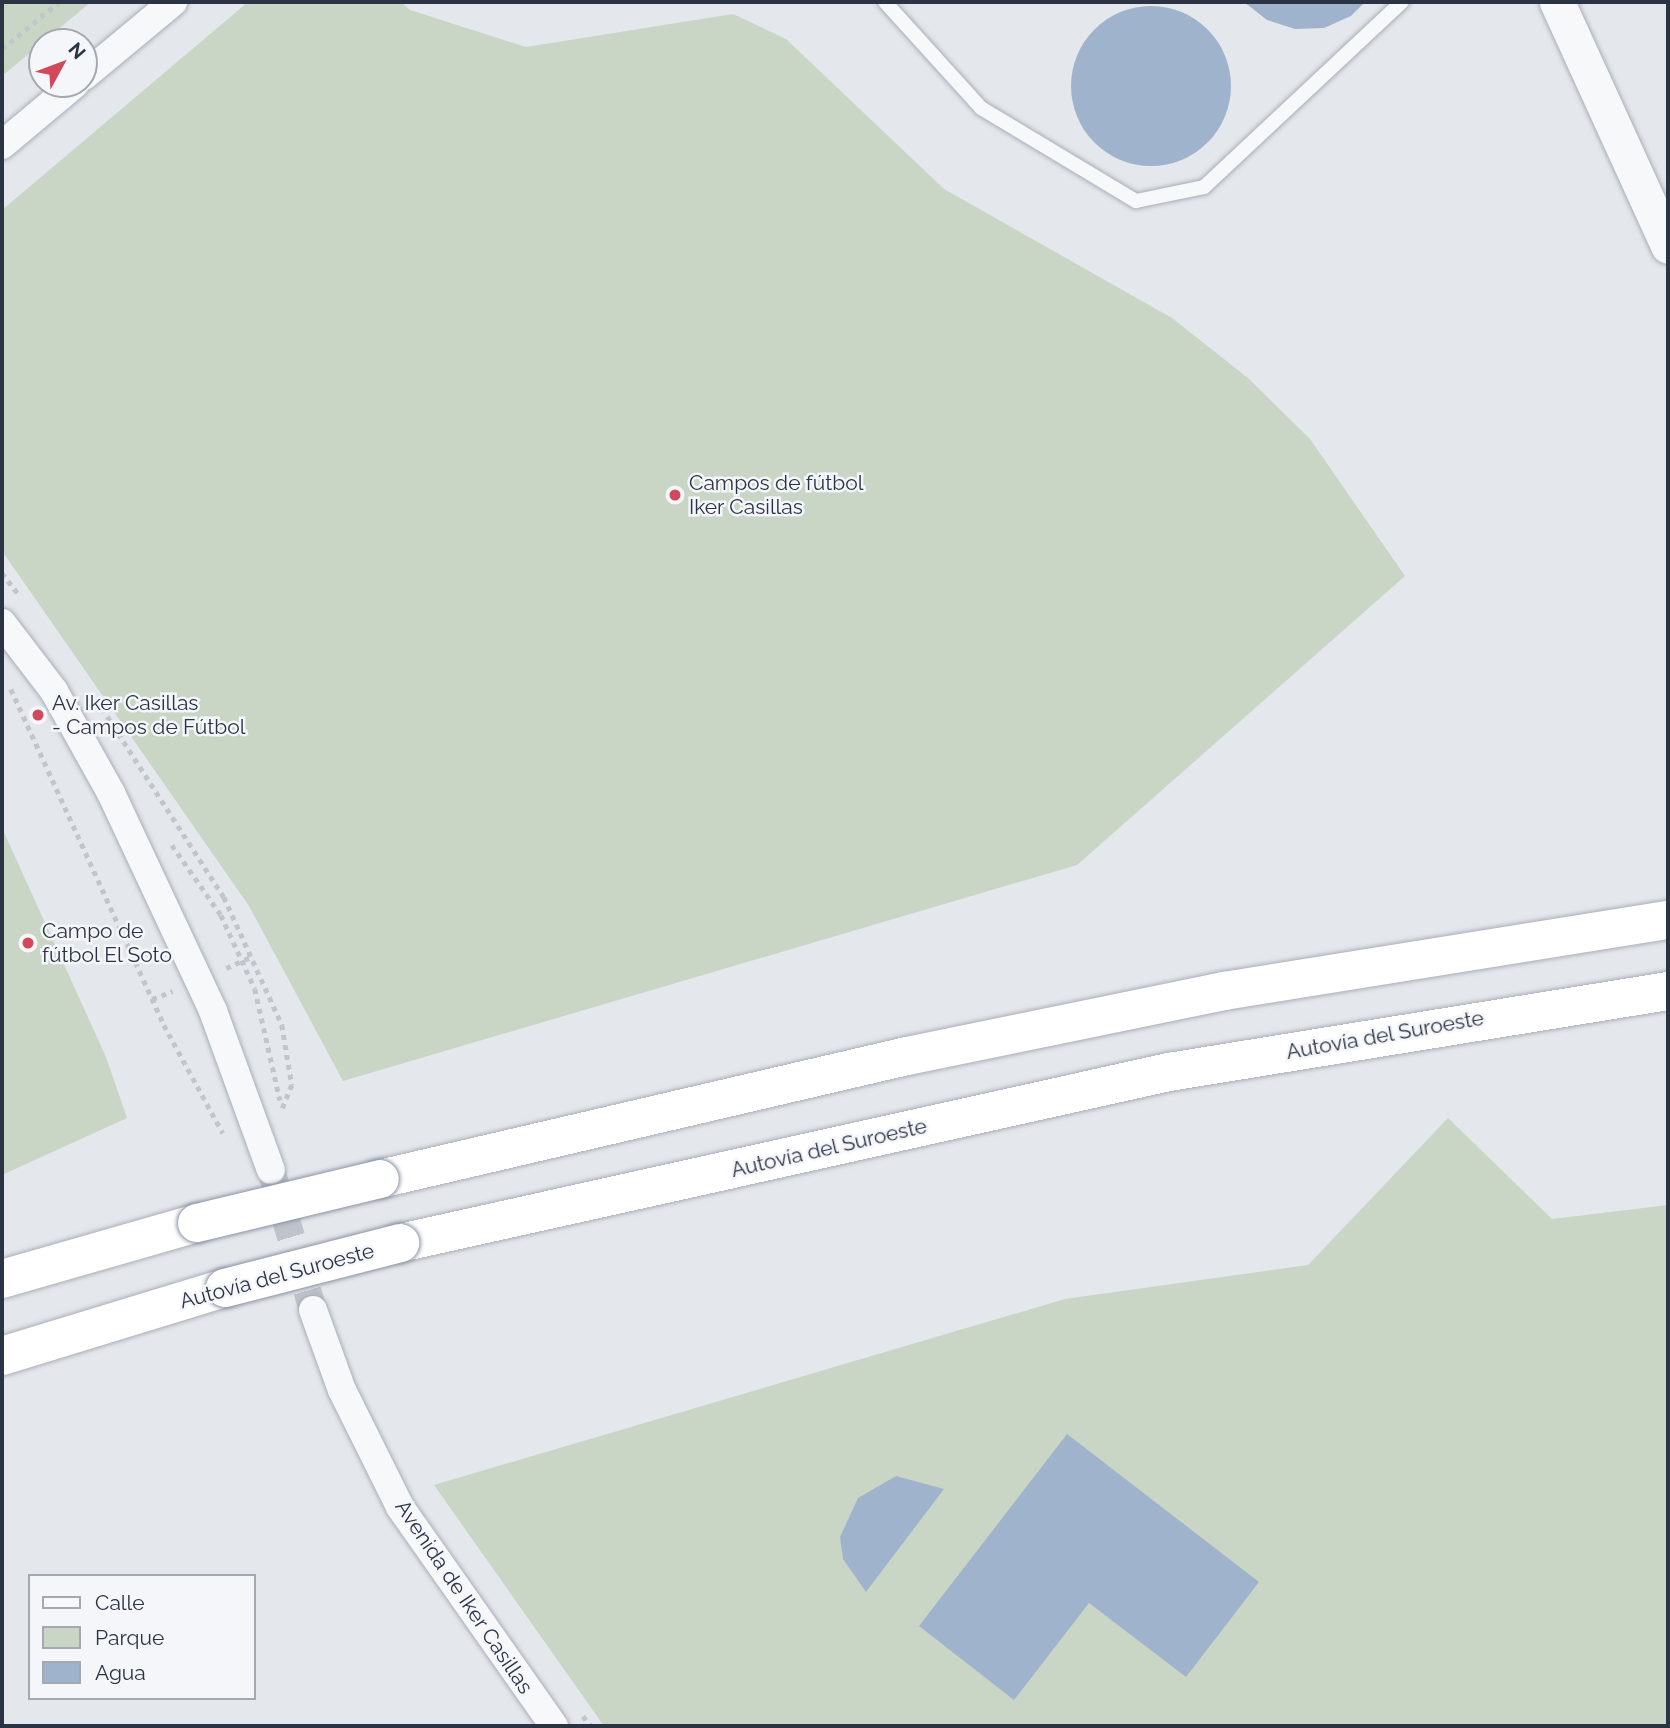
<!DOCTYPE html>
<html>
<head>
<meta charset="utf-8">
<style>
  body { margin:0 }
  #map { position:relative; width:1670px; height:1728px; overflow:hidden; background:#e4e7ec; font-family:Raleway,sans-serif }
  div>[style] { position:absolute }
  .green>* { inset:0; background:#c9d6c5 }
  .water>* { inset:0; background:#9fb4cc }
  .round { border-radius:50% }
  .minor-tunnel>* { height:28px; margin-top:-14px; transform-origin:0; background:repeating-linear-gradient(90deg,#bfc3cb 0 28px,transparent 0 42px) }
  .path>* { height:4.5px; margin-top:-2.25px; transform-origin:0; background:repeating-linear-gradient(90deg,#c2c5cb 0 5px,transparent 0 10px) }
  .roads { filter:drop-shadow(0 0 2px #a9aeb7) drop-shadow(0 0 2px #a9aeb7) }
  .service>* { height:14px; margin:-7px; padding:0 7px; transform-origin:7px; border-radius:7px; background:#f7f8fa }
  .minor>* { height:28px; margin:-14px; padding:0 14px; transform-origin:14px; border-radius:14px; background:#f7f8fa }
  .tertiary>* { height:35px; margin:-17.5px; padding:0 17.5px; transform-origin:17.5px; border-radius:17.5px; background:#f7f8fa }
  .motorway>* { height:38px; margin:-19px; padding:0 19px; transform-origin:19px; border-radius:19px; background:#fff }
  .bridges { filter:drop-shadow(0 0 2px #8b94a3) drop-shadow(0 0 2px #8b94a3) }
  .motorway-bridge>* { height:38px; margin:-19px; padding:0 19px; transform-origin:19px; border-radius:19px; background:#fff }
  .dots>* { width:19px; height:19px; translate:-50% -50%; box-sizing:border-box; border:4px solid #f4f6f9; border-radius:50% }
  span { translate:-50% -50%; white-space:nowrap; text-align:center; line-height:1.15; -webkit-text-stroke:5px #f4f6f9; paint-order:stroke }
  .poi-label { font-size:21px; color:#2b3445 }
  .left { translate:0 -50%; text-align:left }
  .street-label { font-size:21px; color:#2b3445 }
  .frame { position:absolute; inset:0; border:4px solid #2b3445; pointer-events:none }
  .legend { position:absolute; left:28px; top:1574px; width:228px; height:126px; box-sizing:border-box; background:#f4f6f9; border:2px solid #a4a8b1; margin:0; padding:9px 12px; list-style:none; font-size:21px; color:#2b3445 }
  .legend li { display:flex; align-items:center; gap:14px; height:35px }
  .legend b { width:35px; border:2px solid #a4a8b1 }
  .north { position:absolute; left:28px; top:28px; width:70px; height:70px; box-sizing:border-box; background:#f4f6f9; border:2px solid #a4a8b1; border-radius:50%; rotate:49deg; font-size:19px; font-weight:700; line-height:28px; text-align:center; color:#2b3445 }
  .north::after { content:''; display:block; margin:auto; width:24px; height:32px; background:#d1495b; clip-path:polygon(50% 0,100% 100%,50% 72%,0 100%) }
</style>
</head>
<body>
<div id="map">
  <div class="green">
    <i style="clip-path:polygon(2px 2px,91px 2px,2px 76px)"></i>
    <i style="clip-path:polygon(248px 2px,401px 2px,410px 10px,526px 47px,733px 14px,786px 39px,944px 189px,1172px 318px,1248px 378px,1310px 439px,1405px 576px,1077px 865px,343px 1081px,249px 906px,2px 551px,2px 210px)"></i>
    <i style="clip-path:polygon(2px 828px,106px 1057px,127px 1118px,2px 1175px)"></i>
    <i style="clip-path:polygon(1448px 1118px,1552px 1219px,1668px 1205px,1668px 1726px,604px 1726px,434px 1485px,1065px 1299px,1308px 1265px)"></i>
  </div>
  <div class="water">
    <i style="clip-path:polygon(1244px 2px,1365px 2px,1351px 16px,1324px 28px,1295px 29px,1267px 20px)"></i>
    <i class="round" style="left:1071px;top:6px;width:160px;height:160px"></i>
    <i style="clip-path:polygon(1067px 1434px,1259px 1582px,1186px 1677px,1089px 1603px,1014px 1700px,919px 1626px)"></i>
    <i style="clip-path:polygon(896px 1476px,944px 1489px,866px 1592px,843px 1559px,840px 1537px,858px 1498px)"></i>
  </div>
  <div class="minor-tunnel">
    <i style="left:271px;top:1170px;width:146px;rotate:73.3deg"></i>
  </div>
  <div class="path">
    <i style="left:2px;top:49px;width:74px;rotate:-39.5deg"></i>
    <i style="left:2px;top:573px;width:29px;rotate:52deg"></i>
    <i style="left:11px;top:689px;width:369px;rotate:65.5deg"></i>
    <i style="left:164px;top:1025px;width:123px;rotate:61.4deg"></i>
    <i style="left:102px;top:708px;width:225px;rotate:57.2deg"></i>
    <i style="left:224px;top:897px;width:141px;rotate:65.6deg"></i>
    <i style="left:282px;top:1025px;width:61px;rotate:80.5deg"></i>
    <i style="left:292px;top:1085px;width:27px;rotate:112deg"></i>
    <i style="left:172px;top:845px;width:85px;rotate:55deg"></i>
    <i style="left:221px;top:915px;width:81px;rotate:65.3deg"></i>
    <i style="left:255px;top:989px;width:114px;rotate:77.3deg"></i>
    <i style="left:226px;top:968px;width:27px;rotate:-24deg"></i>
    <i style="left:152px;top:999px;width:22px;rotate:-21deg"></i>
    <i style="left:583px;top:1716px;width:13px;rotate:51deg"></i>
  </div>
  <div class="roads">
    <div class="service">
      <i style="left:885px;top:2px;width:143px;rotate:47.8deg"></i>
      <i style="left:981px;top:108px;width:181px;rotate:31deg"></i>
      <i style="left:1136px;top:201px;width:69px;rotate:-11.6deg"></i>
      <i style="left:1204px;top:187px;width:271px;rotate:-43.1deg"></i>
    </div>
    <div class="minor">
      <i style="left:84px;top:76px;width:116px;rotate:-39.7deg"></i>
      <i style="left:2px;top:145px;width:95px;rotate:-39.9deg"></i>
      <i style="left:2px;top:623px;width:86px;rotate:52.6deg"></i>
      <i style="left:54px;top:691px;width:117px;rotate:60.8deg"></i>
      <i style="left:111px;top:793px;width:241px;rotate:64.9deg"></i>
      <i style="left:213px;top:1011px;width:169px;rotate:70deg"></i>
      <i style="left:313px;top:1310px;width:85px;rotate:70.1deg"></i>
      <i style="left:342px;top:1390px;width:131px;rotate:63.6deg"></i>
      <i style="left:400px;top:1507px;width:268px;rotate:54.9deg"></i>
    </div>
    <div class="tertiary">
      <i style="left:1557px;top:2px;width:268px;rotate:65.5deg"></i>
    </div>
    <div class="motorway">
      <i style="left:380px;top:1179px;width:541px;rotate:-13.14deg"></i>
      <i style="left:907px;top:1056px;width:324px;rotate:-11.6deg"></i>
      <i style="left:1224px;top:991px;width:450px;rotate:-9.1deg"></i>
      <i style="left:400px;top:1243px;width:788px;rotate:-12.54deg"></i>
      <i style="left:1169px;top:1072px;width:506px;rotate:-9.22deg"></i>
      <i style="left:2px;top:1279px;width:203px;rotate:-16deg"></i>
      <i style="left:2px;top:1356px;width:233px;rotate:-17deg"></i>
    </div>
  </div>
  <div class="bridges">
    <div class="motorway-bridge">
      <i style="left:197px;top:1223px;width:188px;rotate:-13.5deg"></i>
      <i style="left:225px;top:1288px;width:181px;rotate:-14.4deg"></i>
    </div>
  </div>
  <div class="dots">
    <i style="left:675px;top:495px;background:#d1495b"></i>
    <i style="left:38px;top:715px;background:#d1495b"></i>
    <i style="left:28px;top:943px;background:#d1495b"></i>
  </div>
  <div class="poi-label">
    <span class="left" style="left:689px;top:495px">Campos de fútbol<br>Iker Casillas</span>
    <span class="left" style="left:52px;top:715px">Av. Iker Casillas<br>- Campos de Fútbol</span>
    <span class="left" style="left:42px;top:943px">Campo de<br>fútbol El Soto</span>
  </div>
  <div class="street-label">
    <span style="left:1385px;top:1035px;rotate:-10deg">Autovía del Suroeste</span>
    <span style="left:829px;top:1148px;rotate:-13deg">Autovía del Suroeste</span>
    <span style="left:277px;top:1276px;rotate:-15deg">Autovía del Suroeste</span>
    <span style="left:464px;top:1597px;rotate:56deg">Avenida de Iker Casillas</span>
  </div>
  <div class="frame"></div>
  <ul class="legend">
  <li><b style="height:9px;background:#f7f8fa"></b>Calle</li>
  <li><b style="height:19px;background:#c9d6c5"></b>Parque</li>
  <li><b style="height:19px;background:#9fb4cc"></b>Agua</li>
  </ul>
  <div class="north">N</div>
</div>
</body>
</html>
